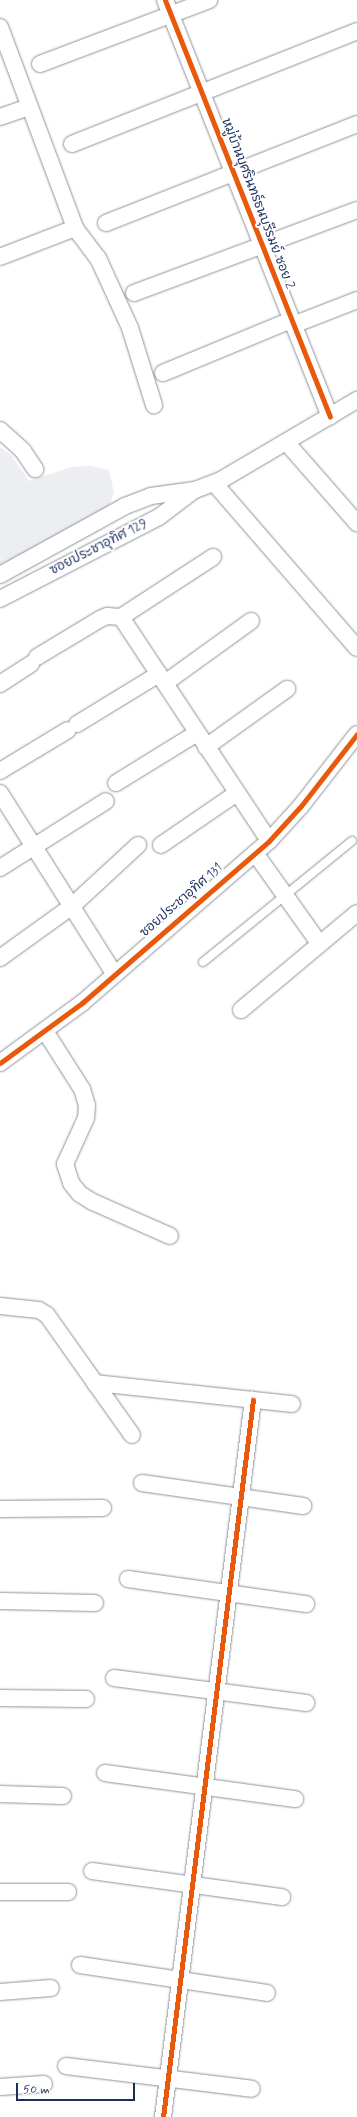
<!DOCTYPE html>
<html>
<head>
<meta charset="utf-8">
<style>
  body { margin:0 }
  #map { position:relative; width:357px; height:2117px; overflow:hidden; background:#fff; font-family:Mynerve,"Playpen Sans Thai",sans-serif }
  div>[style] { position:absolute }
  .green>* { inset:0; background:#edeef2 }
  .roads { filter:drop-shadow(0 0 1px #8e929a) drop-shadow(0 0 1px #8e929a) }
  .lane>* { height:8px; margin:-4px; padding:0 4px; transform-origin:4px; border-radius:4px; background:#fff }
  .street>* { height:16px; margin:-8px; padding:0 8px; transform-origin:8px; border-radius:8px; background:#fff }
  .cycleway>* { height:5px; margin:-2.5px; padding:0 2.5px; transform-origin:2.5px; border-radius:2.5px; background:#e8590c }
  span { translate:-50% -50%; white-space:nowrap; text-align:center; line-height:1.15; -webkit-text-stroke:4px #fff; paint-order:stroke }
  .street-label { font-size:13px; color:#1b2f5e }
  .scale { position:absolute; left:16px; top:2083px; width:119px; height:18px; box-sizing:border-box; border:2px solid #1b2f5e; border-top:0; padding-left:5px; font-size:12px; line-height:14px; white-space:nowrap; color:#1b2f5e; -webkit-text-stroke:3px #fff; paint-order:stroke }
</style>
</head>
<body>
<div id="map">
  <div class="green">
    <i style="clip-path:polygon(0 447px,11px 455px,29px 481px,72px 467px,91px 466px,109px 470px,114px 493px,107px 510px,0 566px)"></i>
  </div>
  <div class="roads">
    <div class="lane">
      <i style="left:203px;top:962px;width:192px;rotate:-39.1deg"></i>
    </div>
    <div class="street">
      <i style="left:165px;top:0;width:448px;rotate:68.4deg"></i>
      <i style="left:0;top:27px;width:215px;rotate:69.5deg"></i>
      <i style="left:75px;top:228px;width:80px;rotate:158.9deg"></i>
      <i style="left:40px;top:64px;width:181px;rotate:-20.7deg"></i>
      <i style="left:0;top:117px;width:31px;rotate:-19deg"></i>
      <i style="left:72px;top:144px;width:307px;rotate:-21.6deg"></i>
      <i style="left:106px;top:223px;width:270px;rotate:-21.5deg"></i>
      <i style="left:75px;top:228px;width:38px;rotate:53deg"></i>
      <i style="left:98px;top:258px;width:77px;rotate:65.4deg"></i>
      <i style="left:130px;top:328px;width:81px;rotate:72.7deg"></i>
      <i style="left:134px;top:293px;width:238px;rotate:-20.4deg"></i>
      <i style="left:293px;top:325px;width:69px;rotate:-21.3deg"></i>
      <i style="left:163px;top:373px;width:139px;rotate:-22.5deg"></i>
      <i style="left:0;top:430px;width:31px;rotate:42deg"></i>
      <i style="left:23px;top:451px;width:22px;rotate:56deg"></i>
      <i style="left:286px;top:442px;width:108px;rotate:48.8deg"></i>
      <i style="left:214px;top:483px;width:218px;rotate:49.1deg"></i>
      <i style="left:0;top:575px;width:143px;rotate:-28.9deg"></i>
      <i style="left:125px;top:506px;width:28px;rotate:-21deg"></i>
      <i style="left:151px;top:496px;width:44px;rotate:-7.8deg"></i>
      <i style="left:195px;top:490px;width:28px;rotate:-21deg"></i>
      <i style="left:221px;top:480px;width:158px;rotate:-30.5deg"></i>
      <i style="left:0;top:599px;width:179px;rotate:-27.3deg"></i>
      <i style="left:159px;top:517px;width:43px;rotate:-37.4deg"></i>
      <i style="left:121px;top:617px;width:268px;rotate:56.5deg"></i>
      <i style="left:37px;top:657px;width:74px;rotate:-31.1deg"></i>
      <i style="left:100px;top:619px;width:8px;rotate:-23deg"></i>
      <i style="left:107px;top:616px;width:14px;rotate:4deg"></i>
      <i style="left:121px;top:617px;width:110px;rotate:-33.1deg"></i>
      <i style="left:165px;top:683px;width:106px;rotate:-35.8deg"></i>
      <i style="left:0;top:684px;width:37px;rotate:-33deg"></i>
      <i style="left:77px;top:724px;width:96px;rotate:-31.4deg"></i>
      <i style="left:206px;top:747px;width:100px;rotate:-35.6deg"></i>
      <i style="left:0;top:771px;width:79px;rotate:-31.1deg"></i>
      <i style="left:116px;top:783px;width:95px;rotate:-31.7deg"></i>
      <i style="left:0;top:793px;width:213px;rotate:57.7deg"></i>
      <i style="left:161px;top:845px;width:92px;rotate:-34.4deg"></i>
      <i style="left:255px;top:853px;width:110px;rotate:54.6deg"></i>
      <i style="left:0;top:868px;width:125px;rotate:-32.3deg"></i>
      <i style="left:0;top:958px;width:89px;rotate:-35.8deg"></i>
      <i style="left:72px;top:906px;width:90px;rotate:-42.7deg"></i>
      <i style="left:241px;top:1010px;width:151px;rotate:-39.9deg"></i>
      <i style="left:45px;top:1031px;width:69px;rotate:57.5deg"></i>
      <i style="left:82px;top:1089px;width:17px;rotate:73deg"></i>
      <i style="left:87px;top:1105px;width:13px;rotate:94deg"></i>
      <i style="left:86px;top:1118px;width:51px;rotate:114.5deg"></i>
      <i style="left:65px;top:1164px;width:20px;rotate:72deg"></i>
      <i style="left:71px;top:1183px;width:14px;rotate:51deg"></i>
      <i style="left:80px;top:1194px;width:15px;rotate:32deg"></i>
      <i style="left:93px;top:1202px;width:84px;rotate:23.8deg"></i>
      <i style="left:0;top:1063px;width:102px;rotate:-36.2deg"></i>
      <i style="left:82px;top:1003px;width:247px;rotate:-40.9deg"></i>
      <i style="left:269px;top:841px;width:47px;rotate:-47.6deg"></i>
      <i style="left:301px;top:806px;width:91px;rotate:-52.1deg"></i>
      <i style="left:0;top:1306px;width:39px;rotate:6deg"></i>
      <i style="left:39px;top:1310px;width:9px;rotate:32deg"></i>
      <i style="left:47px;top:1315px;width:147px;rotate:54.7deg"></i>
      <i style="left:95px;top:1383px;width:198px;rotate:6.1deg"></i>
      <i style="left:142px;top:1483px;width:163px;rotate:8.1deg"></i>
      <i style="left:0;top:1509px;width:103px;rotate:-0.6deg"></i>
      <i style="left:128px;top:1579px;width:180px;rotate:8deg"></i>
      <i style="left:0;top:1601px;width:95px;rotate:1.2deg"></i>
      <i style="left:114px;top:1678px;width:194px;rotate:7.4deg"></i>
      <i style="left:0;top:1698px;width:86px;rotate:0.7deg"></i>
      <i style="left:105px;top:1773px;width:192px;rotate:7.8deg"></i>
      <i style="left:0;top:1794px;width:63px;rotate:1.8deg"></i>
      <i style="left:92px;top:1871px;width:192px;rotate:7.8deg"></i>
      <i style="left:0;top:1892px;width:68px"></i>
      <i style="left:80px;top:1965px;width:189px;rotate:8.5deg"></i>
      <i style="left:0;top:1992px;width:51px;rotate:-4.5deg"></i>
      <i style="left:66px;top:2066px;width:187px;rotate:7deg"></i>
      <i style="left:0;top:2087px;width:44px;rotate:-3.9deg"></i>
      <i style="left:163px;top:2117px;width:723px;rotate:-82.85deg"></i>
    </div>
  </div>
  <div class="cycleway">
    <i style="left:165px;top:0;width:448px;rotate:68.4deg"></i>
    <i style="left:0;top:1063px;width:102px;rotate:-36.2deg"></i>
    <i style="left:82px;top:1003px;width:247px;rotate:-40.9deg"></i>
    <i style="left:269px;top:841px;width:47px;rotate:-47.6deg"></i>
    <i style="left:301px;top:806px;width:91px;rotate:-52.1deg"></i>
    <i style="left:163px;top:2117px;width:723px;rotate:-82.85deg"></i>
  </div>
  <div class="street-label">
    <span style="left:257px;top:204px;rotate:69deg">หมู่บ้านบุศรินทร์ธนบุรีรมย์ ซอย 2</span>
    <span style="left:99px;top:548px;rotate:-27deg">ซอยประชาอุทิศ 129</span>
    <span style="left:182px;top:901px;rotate:-41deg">ซอยประชาอุทิศ 131</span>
  </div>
  <div class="scale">50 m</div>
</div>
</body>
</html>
